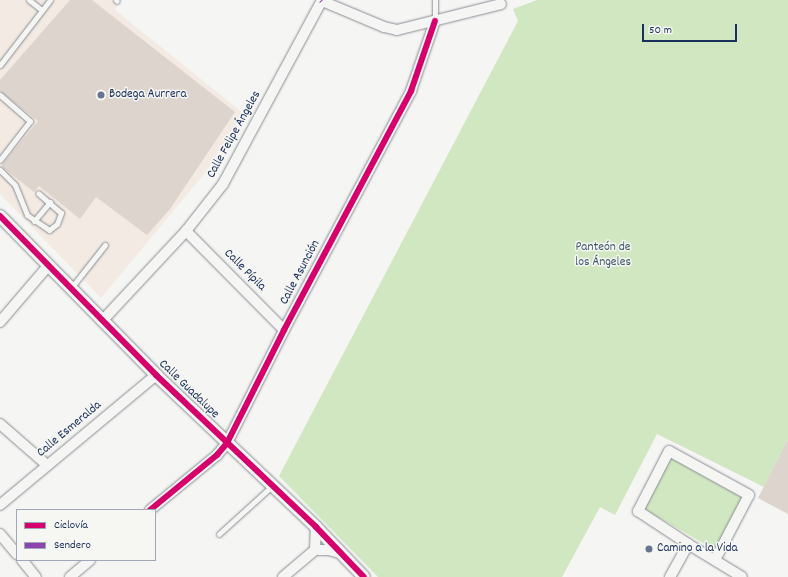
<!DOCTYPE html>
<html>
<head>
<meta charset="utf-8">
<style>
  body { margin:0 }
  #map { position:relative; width:788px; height:577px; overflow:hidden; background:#f5f5f3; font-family:Dekko,sans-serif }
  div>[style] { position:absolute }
  .built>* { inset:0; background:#f3eae3 }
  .green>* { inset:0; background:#d0e7c1 }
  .building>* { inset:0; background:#ded4ce }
  .roads { filter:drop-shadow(0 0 1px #898d95) drop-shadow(0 0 1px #898d95) }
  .service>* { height:5px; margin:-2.5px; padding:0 2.5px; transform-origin:2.5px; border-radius:2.5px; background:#f5f5f3 }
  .minor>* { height:10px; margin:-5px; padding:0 5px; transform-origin:5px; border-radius:5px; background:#f5f5f3 }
  .tertiary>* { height:12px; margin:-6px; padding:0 6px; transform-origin:6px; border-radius:6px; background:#f5f5f3 }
  .quiet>* { height:5px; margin-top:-2.5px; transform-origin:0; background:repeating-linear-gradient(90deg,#8e44ad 0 10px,transparent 0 15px) }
  .cycleway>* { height:6px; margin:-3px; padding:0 3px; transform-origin:3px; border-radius:3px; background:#d6006c }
  .dots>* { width:11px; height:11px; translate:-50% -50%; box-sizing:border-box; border:2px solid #f6f6f2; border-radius:50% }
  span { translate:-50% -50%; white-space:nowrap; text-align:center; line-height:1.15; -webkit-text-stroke:3px #f6f6f2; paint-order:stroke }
  .poi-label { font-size:13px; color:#1b2f5e }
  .left { translate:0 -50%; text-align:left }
  .street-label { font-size:13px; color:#1b2f5e }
  .park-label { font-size:13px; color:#415a6c }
  .legend { position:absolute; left:16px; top:509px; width:140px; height:52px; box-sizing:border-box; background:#f6f6f2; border:1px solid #9ea6b7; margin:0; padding:5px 7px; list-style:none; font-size:12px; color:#1b2f5e }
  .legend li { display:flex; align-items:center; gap:8px; height:20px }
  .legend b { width:20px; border:1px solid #9ea6b7 }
  .scale { position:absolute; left:642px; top:24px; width:95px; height:18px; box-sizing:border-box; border:2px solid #1b2f5e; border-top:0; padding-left:5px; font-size:12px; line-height:14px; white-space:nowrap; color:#1b2f5e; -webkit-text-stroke:3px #f6f6f2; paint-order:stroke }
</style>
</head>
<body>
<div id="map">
  <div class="built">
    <i style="clip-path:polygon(0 0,121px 0,115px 10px,243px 113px,205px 173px,101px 298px,0 194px)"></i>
  </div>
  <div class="green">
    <i style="clip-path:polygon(537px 0,788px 0,788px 439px,764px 487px,657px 434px,615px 515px,600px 507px,562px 577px,378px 577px,279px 476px,518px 21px,513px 9px)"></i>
    <i style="clip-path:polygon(670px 455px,745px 496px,717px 551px,644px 509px)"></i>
  </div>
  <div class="building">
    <i style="clip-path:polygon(70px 0,92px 0,235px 112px,170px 209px,147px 235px,96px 197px,80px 219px,39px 186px,34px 192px,1px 166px,38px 121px,0 91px,0 80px)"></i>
    <i style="clip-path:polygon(788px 439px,788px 514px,758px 498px)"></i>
  </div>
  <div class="roads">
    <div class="service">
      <i style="left:29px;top:0;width:16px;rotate:38deg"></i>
      <i style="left:116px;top:0;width:1px;rotate:45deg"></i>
      <i style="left:435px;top:0;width:21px;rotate:90deg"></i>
      <i style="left:0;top:65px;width:82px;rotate:-52.4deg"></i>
      <i style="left:0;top:95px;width:40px;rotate:41deg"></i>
      <i style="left:30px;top:121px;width:49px;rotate:127.6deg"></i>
      <i style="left:0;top:170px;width:21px;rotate:45deg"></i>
      <i style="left:15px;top:185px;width:32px;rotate:68deg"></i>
      <i style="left:27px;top:215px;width:27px;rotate:34deg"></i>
      <i style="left:49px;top:230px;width:10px;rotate:-37deg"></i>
      <i style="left:57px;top:224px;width:12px;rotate:-70deg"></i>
      <i style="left:61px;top:213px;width:30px;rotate:-139deg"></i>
      <i style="left:34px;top:221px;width:25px;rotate:-50deg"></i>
      <i style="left:71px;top:288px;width:55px;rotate:-51.7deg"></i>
      <i style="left:219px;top:534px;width:72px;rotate:-42.2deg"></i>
    </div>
    <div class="minor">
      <i style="left:322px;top:1px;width:67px;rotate:22.8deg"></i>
      <i style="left:384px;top:27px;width:13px;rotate:13deg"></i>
      <i style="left:397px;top:30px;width:107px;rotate:-14deg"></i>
      <i style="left:186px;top:231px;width:139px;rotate:45.3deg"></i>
      <i style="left:102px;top:321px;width:123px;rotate:-47deg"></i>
      <i style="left:186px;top:231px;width:60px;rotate:-51.8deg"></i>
      <i style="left:223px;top:184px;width:209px;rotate:-61.7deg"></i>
      <i style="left:0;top:322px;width:74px;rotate:-49.4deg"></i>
      <i style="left:0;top:424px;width:62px;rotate:41.1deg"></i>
      <i style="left:0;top:505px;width:203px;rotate:-39.8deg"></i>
      <i style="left:150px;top:510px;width:87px;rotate:-39.4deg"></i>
      <i style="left:217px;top:455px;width:16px;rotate:-50deg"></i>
      <i style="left:227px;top:443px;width:127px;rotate:-63.2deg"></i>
      <i style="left:284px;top:330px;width:271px;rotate:-62deg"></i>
      <i style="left:411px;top:91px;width:74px;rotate:-71.1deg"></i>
      <i style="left:0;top:534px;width:26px;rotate:50deg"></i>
      <i style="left:315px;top:550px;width:23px;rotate:-88deg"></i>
      <i style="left:22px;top:560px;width:22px;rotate:51deg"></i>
      <i style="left:715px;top:560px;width:73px;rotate:-62.4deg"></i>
      <i style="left:749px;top:495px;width:91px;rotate:-151.2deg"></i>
      <i style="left:669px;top:451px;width:68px;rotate:117.3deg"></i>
      <i style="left:638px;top:511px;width:60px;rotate:33.4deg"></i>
      <i style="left:688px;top:544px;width:63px;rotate:31.4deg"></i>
      <i style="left:70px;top:577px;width:26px;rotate:-40deg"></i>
      <i style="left:283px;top:577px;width:42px;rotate:-40.2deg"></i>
      <i style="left:315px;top:550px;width:13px"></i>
      <i style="left:328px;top:550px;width:12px;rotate:14deg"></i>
      <i style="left:670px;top:577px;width:38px;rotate:-61deg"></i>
    </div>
    <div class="tertiary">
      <i style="left:0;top:216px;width:223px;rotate:45.5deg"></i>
      <i style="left:156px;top:375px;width:221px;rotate:43.5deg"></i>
      <i style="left:316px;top:527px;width:69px;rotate:46.2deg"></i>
    </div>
  </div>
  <div class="quiet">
    <i style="left:321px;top:0;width:1px;rotate:45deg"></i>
  </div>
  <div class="cycleway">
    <i style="left:0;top:216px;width:223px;rotate:45.5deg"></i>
    <i style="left:156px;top:375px;width:221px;rotate:43.5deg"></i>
    <i style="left:316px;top:527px;width:69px;rotate:46.2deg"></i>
    <i style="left:150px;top:510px;width:87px;rotate:-39.4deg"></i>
    <i style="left:217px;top:455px;width:16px;rotate:-50deg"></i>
    <i style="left:227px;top:443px;width:127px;rotate:-63.2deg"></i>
    <i style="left:284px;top:330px;width:271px;rotate:-62deg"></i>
    <i style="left:411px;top:91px;width:74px;rotate:-71.1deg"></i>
  </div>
  <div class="dots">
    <i style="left:101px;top:95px;background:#677492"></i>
    <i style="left:649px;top:549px;background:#677492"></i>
  </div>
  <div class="poi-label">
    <span class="left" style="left:109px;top:95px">Bodega Aurrera</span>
    <span class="left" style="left:657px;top:549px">Camino a la Vida</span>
  </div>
  <div class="street-label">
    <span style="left:235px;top:135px;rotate:-61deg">Calle Felipe Ángeles</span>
    <span style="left:244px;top:271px;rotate:45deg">Calle Pípila</span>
    <span style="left:301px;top:273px;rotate:-62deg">Calle Asunción</span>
    <span style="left:188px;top:390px;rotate:44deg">Calle Guadalupe</span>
    <span style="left:70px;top:430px;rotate:-40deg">Calle Esmeralda</span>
  </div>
  <div class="park-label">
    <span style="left:603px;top:256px">Panteón de<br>los Ángeles</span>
  </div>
  <ul class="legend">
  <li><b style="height:5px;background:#d6006c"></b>Ciclovía</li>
  <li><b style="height:5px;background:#8e44ad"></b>Sendero</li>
  </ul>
  <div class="scale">50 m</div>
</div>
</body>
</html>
